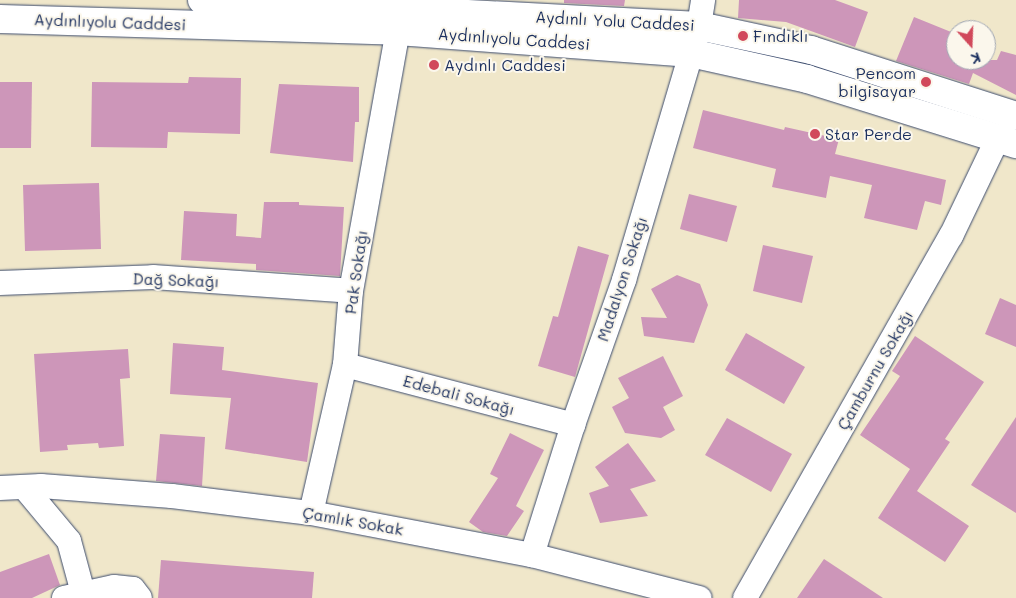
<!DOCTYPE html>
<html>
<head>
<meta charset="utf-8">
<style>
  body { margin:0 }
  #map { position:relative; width:1016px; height:598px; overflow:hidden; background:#f0e7ca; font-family:Mali,sans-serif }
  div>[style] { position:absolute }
  .building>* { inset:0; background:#cd96b9 }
  .roads { filter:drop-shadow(0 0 1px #3b4b6e) drop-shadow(0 0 1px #3b4b6e) }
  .minor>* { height:24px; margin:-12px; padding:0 12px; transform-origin:12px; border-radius:12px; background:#fff }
  .major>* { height:28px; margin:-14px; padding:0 14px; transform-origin:14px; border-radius:14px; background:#fff }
  .dots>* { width:14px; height:14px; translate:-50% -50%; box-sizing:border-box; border:2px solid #fbf7ec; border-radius:50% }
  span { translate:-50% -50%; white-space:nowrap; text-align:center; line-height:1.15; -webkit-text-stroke:4px #fbf7ec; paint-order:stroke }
  .street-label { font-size:16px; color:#1b2f5e }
  .poi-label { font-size:16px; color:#1b2f5e }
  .left { translate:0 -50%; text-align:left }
  .right { translate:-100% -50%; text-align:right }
  .north { position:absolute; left:946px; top:20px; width:50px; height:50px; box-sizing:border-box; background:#fbf7ec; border:1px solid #a1a7b3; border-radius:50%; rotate:160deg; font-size:14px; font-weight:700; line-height:20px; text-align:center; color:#1b2f5e }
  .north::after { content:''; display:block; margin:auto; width:18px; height:22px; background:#d1495b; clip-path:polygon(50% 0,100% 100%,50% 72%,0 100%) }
</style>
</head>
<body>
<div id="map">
  <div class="building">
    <i style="clip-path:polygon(564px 0,625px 0,624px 6px,564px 3px)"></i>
    <i style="clip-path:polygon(739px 0,835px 0,868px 12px,855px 47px,786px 22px,738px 18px)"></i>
    <i style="clip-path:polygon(914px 17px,956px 34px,956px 60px,997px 60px,1001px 51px,1016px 55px,1016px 95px,973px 73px,969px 84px,896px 61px)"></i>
    <i style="clip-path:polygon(189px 77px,241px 78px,240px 134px,168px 132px,167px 148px,91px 147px,92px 82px,188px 83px)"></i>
    <i style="clip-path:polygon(0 82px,32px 82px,31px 148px,0 148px)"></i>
    <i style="clip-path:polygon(279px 84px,359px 87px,359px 122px,355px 122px,353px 162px,270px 153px)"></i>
    <i style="clip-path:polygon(703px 110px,784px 130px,785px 127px,839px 139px,835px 154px,946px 180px,941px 205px,925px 201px,917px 230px,864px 218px,872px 185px,830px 176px,826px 198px,772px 187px,776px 169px,693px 148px)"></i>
    <i style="clip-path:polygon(99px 183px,101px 249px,25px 251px,23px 185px)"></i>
    <i style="clip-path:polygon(689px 194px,737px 206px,727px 242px,680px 229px)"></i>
    <i style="clip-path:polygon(264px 202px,299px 202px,299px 205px,344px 207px,340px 276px,256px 270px,256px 264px,181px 260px,184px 211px,237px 214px,236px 236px,261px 238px)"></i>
    <i style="clip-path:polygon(763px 245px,813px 256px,802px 303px,753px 291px)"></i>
    <i style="clip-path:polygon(578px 246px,609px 255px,575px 377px,538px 366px,553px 316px,558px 317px)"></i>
    <i style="clip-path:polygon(677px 275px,700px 284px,708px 305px,694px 343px,644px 336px,641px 317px,667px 318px,651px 289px)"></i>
    <i style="clip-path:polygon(1000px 298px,1016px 305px,1016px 347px,985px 334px)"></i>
    <i style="clip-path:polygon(746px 333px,805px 367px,784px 404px,725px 370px)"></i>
    <i style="clip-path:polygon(915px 336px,984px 382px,945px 439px,950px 442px,917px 491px,969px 526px,945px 562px,878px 518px,910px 469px,860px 435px,900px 376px,892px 371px)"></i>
    <i style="clip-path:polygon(173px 343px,224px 347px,222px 370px,318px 383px,307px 462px,225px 449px,231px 398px,170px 394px)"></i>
    <i style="clip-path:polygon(128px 349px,130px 378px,120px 379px,124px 446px,99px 448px,98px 443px,67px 445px,68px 450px,40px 452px,34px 354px)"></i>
    <i style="clip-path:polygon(663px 356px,683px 396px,663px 407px,675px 430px,661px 438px,625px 433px,612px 407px,629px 398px,618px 378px)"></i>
    <i style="clip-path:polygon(1016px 417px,1016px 513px,971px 485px)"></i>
    <i style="clip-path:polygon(727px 418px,792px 454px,771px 492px,705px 455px)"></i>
    <i style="clip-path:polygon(510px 433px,544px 450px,516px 506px,524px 511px,507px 536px,483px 532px,469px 522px,498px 478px,490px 474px)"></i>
    <i style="clip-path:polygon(160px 434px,205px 437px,202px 486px,156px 481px)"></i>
    <i style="clip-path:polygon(628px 443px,656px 481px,630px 489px,648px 516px,600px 523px,589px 493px,609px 486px,595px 467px)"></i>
    <i style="clip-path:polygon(49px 554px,60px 585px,32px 598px,0 598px,0 572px)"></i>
    <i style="clip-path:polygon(824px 559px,883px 598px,797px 598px)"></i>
    <i style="clip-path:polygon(161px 560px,314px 572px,312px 598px,158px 598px)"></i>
  </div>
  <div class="roads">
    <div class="minor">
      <i style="left:0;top:283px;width:153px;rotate:-2.2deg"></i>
      <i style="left:153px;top:277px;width:198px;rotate:4deg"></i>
      <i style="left:345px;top:365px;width:236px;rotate:14.7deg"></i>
      <i style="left:24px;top:487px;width:70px;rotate:50.2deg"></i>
      <i style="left:69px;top:541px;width:54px;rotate:74.9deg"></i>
      <i style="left:0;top:488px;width:41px;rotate:-2.8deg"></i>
      <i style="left:41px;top:486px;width:131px;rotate:4.4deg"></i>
      <i style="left:172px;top:496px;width:140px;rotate:7deg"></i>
      <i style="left:311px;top:513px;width:225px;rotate:10.8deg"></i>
      <i style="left:532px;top:555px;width:173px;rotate:14.4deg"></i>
      <i style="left:311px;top:513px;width:152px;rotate:-77.1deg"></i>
      <i style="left:345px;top:365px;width:74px;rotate:-85.4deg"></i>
      <i style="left:351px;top:291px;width:264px;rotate:-79.8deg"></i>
      <i style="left:532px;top:555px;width:136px;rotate:-72.5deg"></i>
      <i style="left:573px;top:425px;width:154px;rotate:-70.6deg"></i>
      <i style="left:624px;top:280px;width:265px;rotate:-73.5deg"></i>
      <i style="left:699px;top:26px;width:26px;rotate:-81deg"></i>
      <i style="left:64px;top:598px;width:51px;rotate:-12.4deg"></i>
      <i style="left:114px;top:587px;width:19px;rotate:6deg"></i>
      <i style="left:133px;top:589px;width:11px;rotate:52deg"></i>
      <i style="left:745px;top:598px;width:417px;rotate:-60.4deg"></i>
      <i style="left:951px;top:236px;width:109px;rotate:-64.4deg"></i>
    </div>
    <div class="major">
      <i style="left:202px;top:0;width:498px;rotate:3deg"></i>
      <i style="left:699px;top:26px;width:115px;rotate:12.1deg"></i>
      <i style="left:811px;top:50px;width:215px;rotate:17.8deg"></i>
      <i style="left:0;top:19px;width:398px;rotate:1.7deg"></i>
      <i style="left:398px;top:31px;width:294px;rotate:4.3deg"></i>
      <i style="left:691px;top:53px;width:119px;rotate:12.6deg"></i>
      <i style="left:807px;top:79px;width:219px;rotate:17.3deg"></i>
    </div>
  </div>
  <div class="dots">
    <i style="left:743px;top:36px;background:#d1495b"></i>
    <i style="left:434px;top:65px;background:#d1495b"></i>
    <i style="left:926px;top:82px;background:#d1495b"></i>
    <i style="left:815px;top:134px;background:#d1495b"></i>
  </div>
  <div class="street-label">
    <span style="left:615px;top:21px;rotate:3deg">Aydınlı Yolu Caddesi</span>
    <span style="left:110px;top:22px;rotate:2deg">Aydınlıyolu Caddesi</span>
    <span style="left:514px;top:39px;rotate:4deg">Aydınlıyolu Caddesi</span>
    <span style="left:356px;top:272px;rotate:-82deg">Pak Sokağı</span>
    <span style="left:622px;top:279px;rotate:-72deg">Madalyon Sokağı</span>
    <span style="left:176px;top:280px;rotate:2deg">Dağ Sokağı</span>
    <span style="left:875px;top:370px;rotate:-60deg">Çamburnu Sokağı</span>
    <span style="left:459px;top:395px;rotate:15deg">Edebali Sokağı</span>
    <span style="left:353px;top:521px;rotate:10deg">Çamlık Sokak</span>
  </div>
  <div class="poi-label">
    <span class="left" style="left:753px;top:36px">Fındıklı</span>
    <span class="left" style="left:444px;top:65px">Aydınlı Caddesi</span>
    <span class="right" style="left:916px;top:82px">Pencom<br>bilgisayar</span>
    <span class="left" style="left:825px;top:134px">Star Perde</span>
  </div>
  <div class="north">K</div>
</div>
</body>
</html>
